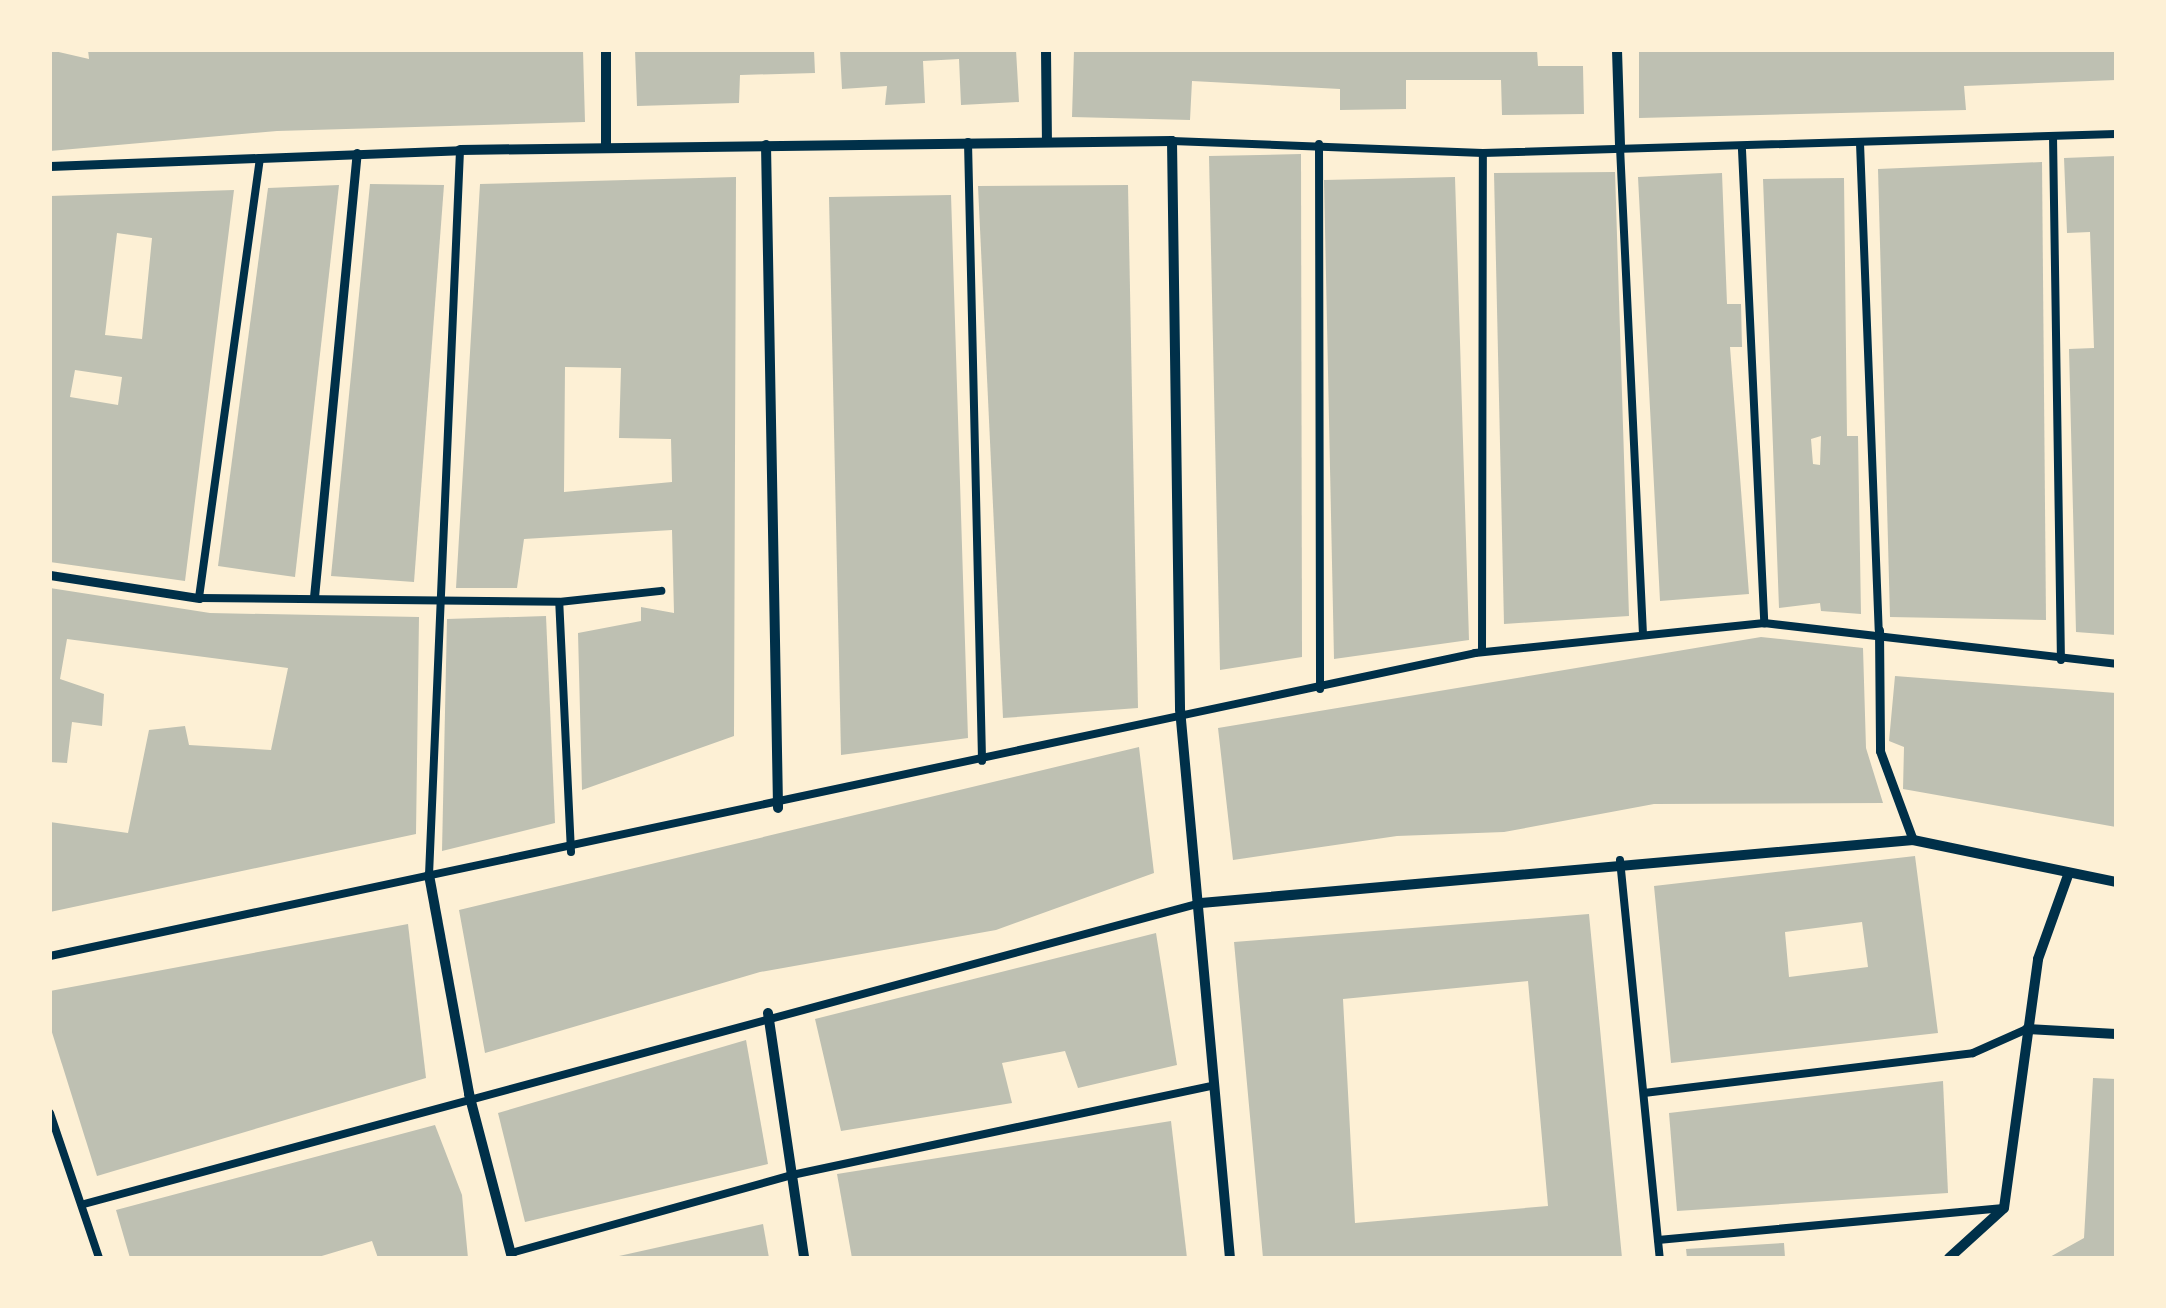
<!DOCTYPE html>
<html>
<head>
<meta charset="utf-8">
<style>
  body { margin:0 }
  #map { position:relative; width:2166px; height:1308px; overflow:hidden; background:#fdf0d5; font-family:"Source Sans 3",sans-serif }
  div>[style] { position:absolute }
  .building>* { inset:0; background:#bec0b2 }
  .service>* { height:8px; margin:-4px; padding:0 4px; transform-origin:4px; border-radius:4px; background:#003049 }
  .pedestrian>* { height:9px; margin:-4.5px; padding:0 4.5px; transform-origin:4.5px; border-radius:4.5px; background:#003049 }
  .minor>* { height:10px; margin:-5px; padding:0 5px; transform-origin:5px; border-radius:5px; background:#003049 }
  span { translate:-50% -50%; white-space:nowrap; text-align:center; line-height:1.15; -webkit-text-stroke:8px #fdf0d5; paint-order:stroke }
  .frame { position:absolute; inset:0; border:52px solid #fdf0d5; pointer-events:none }
</style>
</head>
<body>
<div id="map">
  <div class="building">
    <i style="clip-path:polygon(50px 50px,89px 59px,88px 50px,583px 50px,585px 122px,277px 131px,50px 151px)"></i>
    <i style="clip-path:polygon(635px 50px,814px 50px,815px 73px,740px 75px,739px 103px,637px 106px)"></i>
    <i style="clip-path:polygon(840px 50px,1016px 50px,1019px 102px,961px 105px,959px 59px,923px 61px,925px 103px,885px 105px,887px 86px,842px 89px)"></i>
    <i style="clip-path:polygon(1074px 50px,1537px 50px,1538px 66px,1583px 66px,1584px 114px,1502px 115px,1501px 80px,1406px 80px,1406px 109px,1340px 110px,1340px 89px,1192px 81px,1190px 120px,1072px 117px)"></i>
    <i style="clip-path:polygon(1639px 50px,2116px 50px,2116px 80px,1964px 86px,1966px 110px,1639px 118px)"></i>
    <i style="clip-path:polygon(1301px 154px,1302px 657px,1220px 670px,1209px 156px)"></i>
    <i style="clip-path:polygon(2116px 156px,2116px 635px,2076px 632px,2069px 349px,2094px 348px,2090px 232px,2067px 233px,2064px 158px)"></i>
    <i style="clip-path:polygon(2042px 162px,2046px 620px,1890px 617px,1878px 169px)"></i>
    <i style="clip-path:polygon(1615px 172px,1629px 616px,1504px 624px,1494px 173px)"></i>
    <i style="clip-path:polygon(1722px 173px,1727px 304px,1741px 304px,1742px 347px,1730px 347px,1749px 594px,1660px 601px,1638px 177px)"></i>
    <i style="clip-path:polygon(evenodd,736px 177px,734px 736px,582px 790px,578px 633px,641px 621px,641px 607px,674px 613px,672px 530px,524px 539px,517px 588px,456px 588px,480px 184px,736px 177px,565px 367px,621px 368px,619px 438px,671px 439px,672px 482px,564px 492px,565px 367px)"></i>
    <i style="clip-path:polygon(1455px 177px,1469px 640px,1334px 659px,1324px 180px)"></i>
    <i style="clip-path:polygon(evenodd,1844px 178px,1847px 436px,1858px 436px,1861px 614px,1821px 611px,1820px 603px,1779px 608px,1763px 179px,1844px 178px,1821px 436px,1820px 465px,1813px 464px,1811px 439px,1821px 436px)"></i>
    <i style="clip-path:polygon(370px 184px,444px 185px,414px 582px,331px 576px)"></i>
    <i style="clip-path:polygon(339px 185px,295px 577px,218px 566px,268px 188px)"></i>
    <i style="clip-path:polygon(1128px 185px,1138px 708px,1003px 718px,978px 186px)"></i>
    <i style="clip-path:polygon(evenodd,234px 190px,185px 581px,50px 562px,50px 196px,234px 190px,117px 233px,152px 238px,142px 339px,105px 335px,117px 233px,234px 190px,75px 370px,122px 377px,118px 405px,70px 397px,75px 370px)"></i>
    <i style="clip-path:polygon(951px 195px,968px 738px,841px 755px,829px 197px)"></i>
    <i style="clip-path:polygon(50px 588px,210px 613px,419px 617px,416px 834px,50px 912px,50px 822px,128px 833px,149px 730px,185px 726px,189px 745px,271px 750px,288px 668px,67px 639px,60px 679px,104px 694px,102px 726px,72px 722px,67px 763px,50px 762px)"></i>
    <i style="clip-path:polygon(546px 616px,555px 823px,442px 851px,447px 619px)"></i>
    <i style="clip-path:polygon(1761px 637px,1863px 648px,1866px 748px,1883px 803px,1654px 804px,1504px 832px,1397px 836px,1233px 860px,1218px 728px)"></i>
    <i style="clip-path:polygon(1895px 676px,2116px 693px,2116px 827px,1903px 789px,1904px 747px,1889px 741px)"></i>
    <i style="clip-path:polygon(1139px 747px,1154px 873px,996px 930px,760px 972px,485px 1053px,459px 910px)"></i>
    <i style="clip-path:polygon(evenodd,1915px 856px,1938px 1033px,1671px 1063px,1654px 886px,1915px 856px,1862px 922px,1868px 967px,1789px 977px,1785px 932px,1862px 922px)"></i>
    <i style="clip-path:polygon(evenodd,1589px 914px,1622px 1258px,1263px 1258px,1234px 942px,1589px 914px,1528px 981px,1548px 1206px,1355px 1223px,1343px 999px,1528px 981px)"></i>
    <i style="clip-path:polygon(408px 924px,426px 1078px,97px 1176px,50px 1026px,50px 991px)"></i>
    <i style="clip-path:polygon(1156px 933px,1177px 1065px,1078px 1088px,1065px 1051px,1002px 1063px,1012px 1103px,841px 1131px,815px 1019px)"></i>
    <i style="clip-path:polygon(746px 1040px,768px 1164px,525px 1222px,498px 1113px)"></i>
    <i style="clip-path:polygon(2093px 1078px,2116px 1079px,2116px 1258px,2048px 1258px,2084px 1238px)"></i>
    <i style="clip-path:polygon(1943px 1081px,1948px 1193px,1677px 1211px,1669px 1113px)"></i>
    <i style="clip-path:polygon(1171px 1121px,1187px 1258px,852px 1258px,837px 1174px)"></i>
    <i style="clip-path:polygon(435px 1125px,462px 1195px,468px 1258px,378px 1258px,372px 1241px,315px 1258px,130px 1258px,116px 1210px)"></i>
    <i style="clip-path:polygon(763px 1224px,769px 1258px,619px 1258px,619px 1256px)"></i>
    <i style="clip-path:polygon(1784px 1243px,1785px 1258px,1687px 1258px,1686px 1249px)"></i>
  </div>
  <div class="service">
    <i style="left:2053px;top:136px;width:524px;rotate:89.13deg"></i>
    <i style="left:1172px;top:141px;width:311px;rotate:2.2deg"></i>
    <i style="left:1483px;top:153px;width:633px;rotate:-1.72deg"></i>
    <i style="left:968px;top:142px;width:619px;rotate:88.7deg"></i>
    <i style="left:1860px;top:143px;width:487px;rotate:87.8deg"></i>
    <i style="left:1319px;top:144px;width:545px;rotate:89.89deg"></i>
    <i style="left:1620px;top:147px;width:485px;rotate:87.3deg"></i>
    <i style="left:1742px;top:150px;width:474px;rotate:87.3deg"></i>
    <i style="left:260px;top:158px;width:444px;rotate:97.9deg"></i>
    <i style="left:199px;top:598px;width:360px;rotate:0.6deg"></i>
    <i style="left:1482px;top:652px;width:499px;rotate:-89.9deg"></i>
    <i style="left:571px;top:852px;width:250px;rotate:-92.7deg"></i>
    <i style="left:559px;top:602px;width:103px;rotate:-6.2deg"></i>
    <i style="left:1620px;top:860px;width:400px;rotate:84.3deg"></i>
    <i style="left:429px;top:875px;width:726px;rotate:-87.55deg"></i>
    <i style="left:50px;top:956px;width:1457px;rotate:-12deg"></i>
    <i style="left:1475px;top:653px;width:291px;rotate:-5.9deg"></i>
    <i style="left:1764px;top:623px;width:354px;rotate:6.6deg"></i>
    <i style="left:1644px;top:1093px;width:331px;rotate:-6.9deg"></i>
    <i style="left:1973px;top:1053px;width:59px;rotate:-24deg"></i>
    <i style="left:50px;top:1113px;width:153px;rotate:71.3deg"></i>
    <i style="left:84px;top:1204px;width:1156px;rotate:-15.09deg"></i>
    <i style="left:1658px;top:1240px;width:347px;rotate:-5.3deg"></i>
    <i style="left:511px;top:1253px;width:292px;rotate:-15.5deg"></i>
    <i style="left:792px;top:1175px;width:429px;rotate:-12deg"></i>
  </div>
  <div class="pedestrian">
    <i style="left:50px;top:166px;width:410px;rotate:-2.2deg"></i>
    <i style="left:50px;top:575px;width:151px;rotate:8.8deg"></i>
    <i style="left:314px;top:597px;width:446px;rotate:-84.5deg"></i>
    <i style="left:1879px;top:630px;width:121px;rotate:89.5deg"></i>
    <i style="left:1880px;top:751px;width:95px;rotate:69.7deg"></i>
  </div>
  <div class="minor">
    <i style="left:1046px;top:50px;width:89px;rotate:89.4deg"></i>
    <i style="left:1617px;top:50px;width:97px;rotate:88.2deg"></i>
    <i style="left:766px;top:145px;width:663px;rotate:88.96deg"></i>
    <i style="left:606px;top:146px;width:96px;rotate:-90deg"></i>
    <i style="left:460px;top:150px;width:712px;rotate:-0.72deg"></i>
    <i style="left:1172px;top:141px;width:568px;rotate:89.19deg"></i>
    <i style="left:1180px;top:709px;width:551px;rotate:84.8deg"></i>
    <i style="left:429px;top:875px;width:223px;rotate:79.6deg"></i>
    <i style="left:469px;top:1094px;width:170px;rotate:75.3deg"></i>
    <i style="left:1201px;top:903px;width:715px;rotate:-5.06deg"></i>
    <i style="left:1913px;top:840px;width:207px;rotate:11.7deg"></i>
    <i style="left:768px;top:1013px;width:248px;rotate:81.6deg"></i>
    <i style="left:2027px;top:1029px;width:89px;rotate:3.2deg"></i>
    <i style="left:1949px;top:1258px;width:74px;rotate:-42.3deg"></i>
    <i style="left:2004px;top:1208px;width:251px;rotate:-82.2deg"></i>
    <i style="left:2038px;top:959px;width:89px;rotate:-70.3deg"></i>
  </div>
  <div class="frame"></div>
</div>
</body>
</html>
